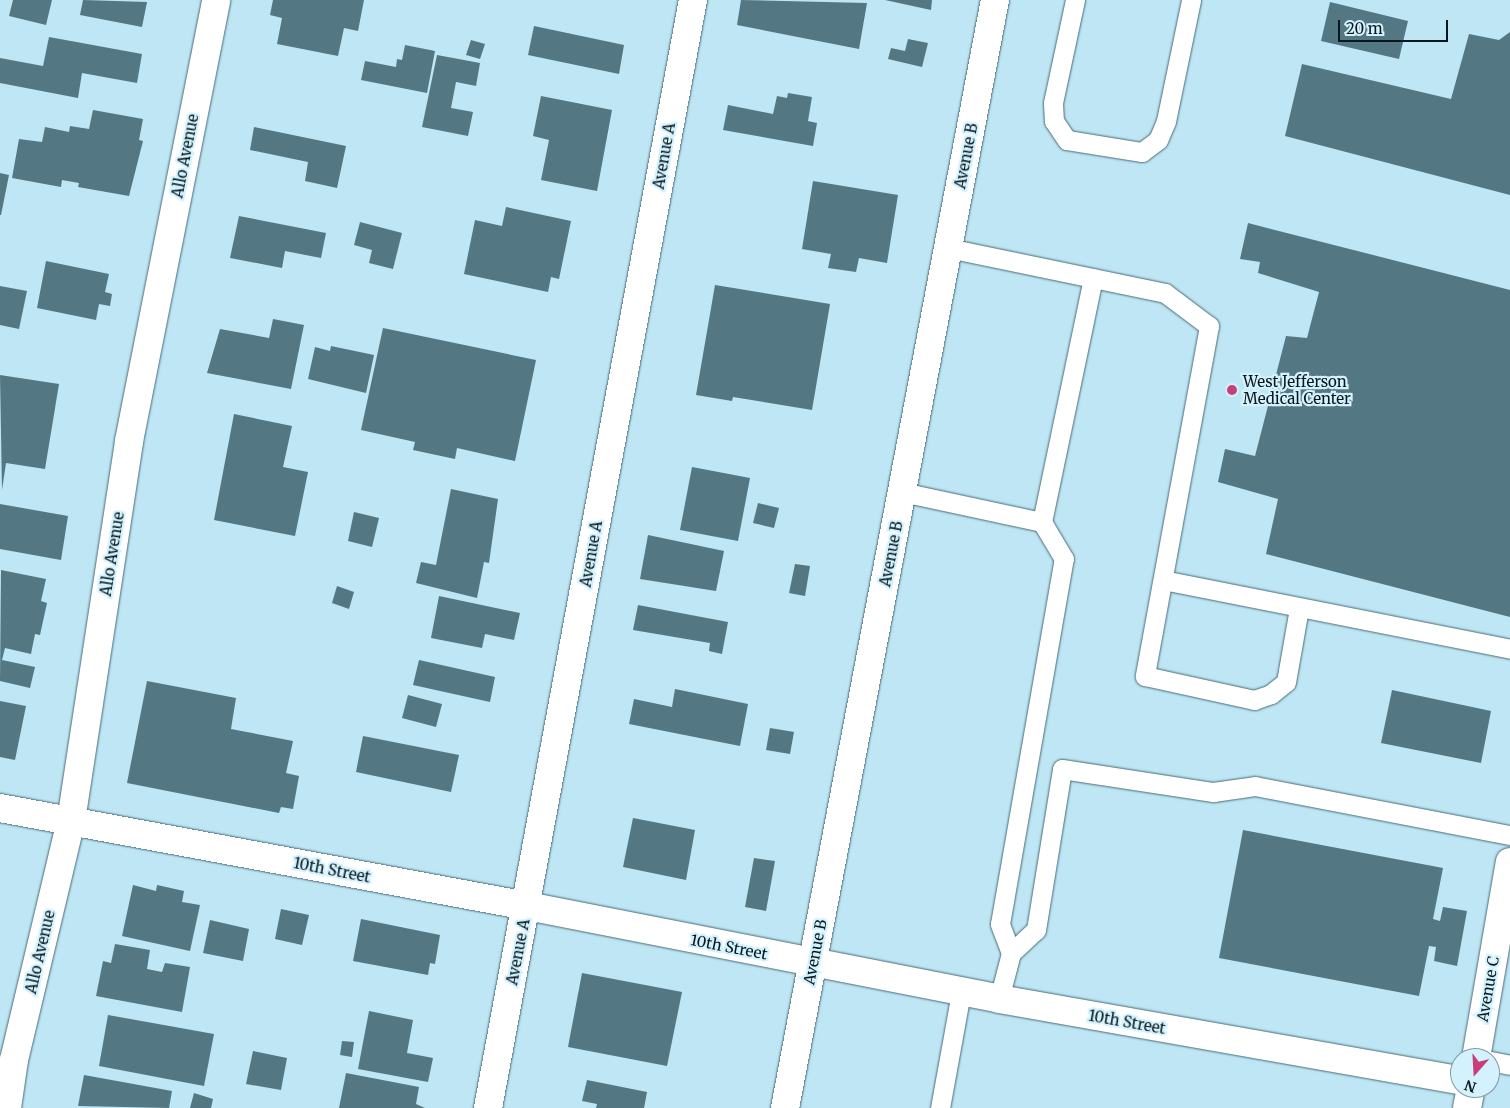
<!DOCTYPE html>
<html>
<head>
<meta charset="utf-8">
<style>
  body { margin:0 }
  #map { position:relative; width:1510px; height:1108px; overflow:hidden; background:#bfe6f4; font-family:Merriweather,serif }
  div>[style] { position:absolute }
  .building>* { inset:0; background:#547784 }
  .roads { filter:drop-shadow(0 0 1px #486b77) drop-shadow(0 0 1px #486b77) }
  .lane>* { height:19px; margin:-9.5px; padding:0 9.5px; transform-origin:9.5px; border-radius:9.5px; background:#fff }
  .street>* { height:28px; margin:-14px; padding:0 14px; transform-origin:14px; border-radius:14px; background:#fff }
  .secondary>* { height:28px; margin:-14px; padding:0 14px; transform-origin:14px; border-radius:14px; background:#fff }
  .dots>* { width:14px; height:14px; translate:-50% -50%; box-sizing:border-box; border:2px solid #d3f2fd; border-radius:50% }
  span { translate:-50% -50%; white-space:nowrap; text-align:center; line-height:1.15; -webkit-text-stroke:4.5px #d3f2fd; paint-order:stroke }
  .street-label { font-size:15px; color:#08171c }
  .poi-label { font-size:15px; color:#08171c }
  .left { translate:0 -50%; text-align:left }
  .north { position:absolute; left:1450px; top:1048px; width:50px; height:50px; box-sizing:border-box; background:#d3f2fd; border:1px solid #829aa3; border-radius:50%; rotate:199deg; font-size:14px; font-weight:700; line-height:20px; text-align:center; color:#08171c }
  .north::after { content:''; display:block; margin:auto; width:18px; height:22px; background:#c73e7b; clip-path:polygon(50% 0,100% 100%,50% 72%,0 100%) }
  .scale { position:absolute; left:1338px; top:20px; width:110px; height:22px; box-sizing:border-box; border:2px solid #08171c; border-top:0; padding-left:6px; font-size:15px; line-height:18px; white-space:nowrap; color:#08171c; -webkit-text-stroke:4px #d3f2fd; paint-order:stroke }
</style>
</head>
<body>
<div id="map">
  <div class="building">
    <i style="clip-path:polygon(13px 0,52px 0,46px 25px,9px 16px)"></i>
    <i style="clip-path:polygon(83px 0,147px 2px,142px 27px,80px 15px)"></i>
    <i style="clip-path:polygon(273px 0,364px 0,358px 31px,344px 28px,338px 56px,277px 44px,282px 18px,270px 15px)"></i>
    <i style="clip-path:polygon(741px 0,867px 3px,859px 49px,737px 25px)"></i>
    <i style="clip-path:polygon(885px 0,932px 0,931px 10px)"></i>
    <i style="clip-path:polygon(1330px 2px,1408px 21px,1399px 59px,1321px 41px)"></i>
    <i style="clip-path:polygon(534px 26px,624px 45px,619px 74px,528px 55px)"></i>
    <i style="clip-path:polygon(1510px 32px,1510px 195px,1285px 136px,1302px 64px,1451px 99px,1469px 34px,1499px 40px)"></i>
    <i style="clip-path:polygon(49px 37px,142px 54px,137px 83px,82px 73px,78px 98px,0 83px,0 58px,43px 66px)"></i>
    <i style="clip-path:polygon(908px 39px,928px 43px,922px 67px,888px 59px,891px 48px,905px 51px)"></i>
    <i style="clip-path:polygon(471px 40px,485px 44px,480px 59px,466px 55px)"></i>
    <i style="clip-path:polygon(405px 45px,435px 51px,427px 93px,361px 80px,365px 61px,396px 67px,397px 59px,402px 60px)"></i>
    <i style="clip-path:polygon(437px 55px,480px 63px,476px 86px,456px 82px,451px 108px,473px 112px,468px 136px,422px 127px)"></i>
    <i style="clip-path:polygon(788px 93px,812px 97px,808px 121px,817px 123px,813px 146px,723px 130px,728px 105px,773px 114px,777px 96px,787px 98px)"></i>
    <i style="clip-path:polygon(541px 96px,612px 110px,597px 191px,541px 180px,549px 140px,533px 136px)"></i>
    <i style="clip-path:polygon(93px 110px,143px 119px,139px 140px,143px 141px,129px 196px,78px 187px,79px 183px,62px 180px,61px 187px,12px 178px,19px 139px,42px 142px,45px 127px,69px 132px,70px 126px,89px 129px)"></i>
    <i style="clip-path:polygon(254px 127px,346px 146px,337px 188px,305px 181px,308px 162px,250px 150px)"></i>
    <i style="clip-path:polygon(0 173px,9px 175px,1px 215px,0 215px)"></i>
    <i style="clip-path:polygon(813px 181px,898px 195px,887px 263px,859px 258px,856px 272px,828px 268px,831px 254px,802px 249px)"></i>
    <i style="clip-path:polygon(506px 207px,571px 221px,559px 279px,551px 277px,548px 292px,464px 274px,475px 220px,502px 226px)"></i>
    <i style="clip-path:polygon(239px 216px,326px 233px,321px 258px,285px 251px,282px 268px,230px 258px)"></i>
    <i style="clip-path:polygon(360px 222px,402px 233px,393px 269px,369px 263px,372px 250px,354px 245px)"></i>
    <i style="clip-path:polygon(1248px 223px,1510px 290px,1510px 617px,1266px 554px,1278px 499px,1218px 482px,1225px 449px,1255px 456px,1286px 336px,1307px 338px,1319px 292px,1258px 273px,1260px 262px,1240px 259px)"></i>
    <i style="clip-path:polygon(46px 261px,109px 274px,105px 292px,112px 294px,110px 306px,99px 304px,96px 320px,37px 308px)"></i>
    <i style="clip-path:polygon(715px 285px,830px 304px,812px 410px,733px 397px,732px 401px,696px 395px)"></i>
    <i style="clip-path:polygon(0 286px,27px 291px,19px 329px,0 325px)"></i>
    <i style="clip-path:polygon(273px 319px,304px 325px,291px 389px,207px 373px,220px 329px,269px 338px)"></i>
    <i style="clip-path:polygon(383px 328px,536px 360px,515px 461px,457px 448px,455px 459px,413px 450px,415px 442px,361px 430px)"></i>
    <i style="clip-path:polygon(331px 346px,374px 355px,366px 393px,308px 379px,315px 347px,330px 351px)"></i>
    <i style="clip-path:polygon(0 375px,59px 384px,45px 469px,6px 463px,2px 490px)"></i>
    <i style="clip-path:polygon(234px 414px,292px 426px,283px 467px,308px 472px,295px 536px,214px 520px)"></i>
    <i style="clip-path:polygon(692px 467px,750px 478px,738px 541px,680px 530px)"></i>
    <i style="clip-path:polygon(451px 489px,498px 499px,489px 563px,484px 562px,477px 598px,416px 583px,421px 562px,436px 565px)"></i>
    <i style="clip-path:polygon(758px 503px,779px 508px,774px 528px,753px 523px)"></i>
    <i style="clip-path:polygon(0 504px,68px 516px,61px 560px,0 549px)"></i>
    <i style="clip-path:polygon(354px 512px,379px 518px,372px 547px,348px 541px)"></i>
    <i style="clip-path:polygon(648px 535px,724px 551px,716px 591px,640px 579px)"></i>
    <i style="clip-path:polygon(795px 564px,810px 566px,805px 596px,789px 593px)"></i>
    <i style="clip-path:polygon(1px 570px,46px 579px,41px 601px,47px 603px,40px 635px,35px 634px,31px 654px,5px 648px,2px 660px,35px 667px,30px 688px,0 681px)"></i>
    <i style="clip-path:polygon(337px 586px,354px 592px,349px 609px,332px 603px)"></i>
    <i style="clip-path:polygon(439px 596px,520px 613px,514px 640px,485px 634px,482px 648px,431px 638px)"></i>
    <i style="clip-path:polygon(638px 605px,728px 622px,722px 654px,709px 651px,710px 643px,633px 630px)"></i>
    <i style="clip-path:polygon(419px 660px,495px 677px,490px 702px,413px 685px)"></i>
    <i style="clip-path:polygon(147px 681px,236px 698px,231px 729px,293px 741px,286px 773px,299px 776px,293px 809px,281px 807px,279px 813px,127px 783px)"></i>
    <i style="clip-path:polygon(675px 689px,748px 704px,740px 746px,629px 724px,634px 699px,672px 707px)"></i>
    <i style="clip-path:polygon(1392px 690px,1491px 711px,1481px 763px,1381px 743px)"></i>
    <i style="clip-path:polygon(408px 695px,442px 704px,436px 727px,402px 718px)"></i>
    <i style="clip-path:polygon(0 701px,26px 706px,15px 760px,0 757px)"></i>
    <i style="clip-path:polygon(770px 728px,794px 732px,790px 754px,766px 750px)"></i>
    <i style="clip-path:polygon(363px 736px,459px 755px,451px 792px,356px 772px)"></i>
    <i style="clip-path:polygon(633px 818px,695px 830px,686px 880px,623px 867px)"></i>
    <i style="clip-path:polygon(1243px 830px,1443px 868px,1433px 919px,1440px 921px,1443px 907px,1467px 911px,1457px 966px,1434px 961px,1436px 947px,1429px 946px,1419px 996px,1219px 958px)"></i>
    <i style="clip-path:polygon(754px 858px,775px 861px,766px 911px,745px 907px)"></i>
    <i style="clip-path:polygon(133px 885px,156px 891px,157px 885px,184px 891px,182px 902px,200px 905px,190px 951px,122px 936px)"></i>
    <i style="clip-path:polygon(281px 909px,309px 915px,302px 945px,275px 939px)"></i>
    <i style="clip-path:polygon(361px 919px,440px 935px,435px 964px,430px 963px,428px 975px,353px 961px)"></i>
    <i style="clip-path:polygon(210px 920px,249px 929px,243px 961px,203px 953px)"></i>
    <i style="clip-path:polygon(115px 944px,150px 950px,147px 969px,162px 972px,165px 963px,190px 967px,182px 1012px,96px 996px,103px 961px,111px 963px)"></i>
    <i style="clip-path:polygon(582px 973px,682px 992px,667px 1066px,568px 1047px)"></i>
    <i style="clip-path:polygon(369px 1011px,413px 1020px,407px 1053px,433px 1058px,428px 1082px,358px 1069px)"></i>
    <i style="clip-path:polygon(108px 1015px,214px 1034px,204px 1086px,99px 1066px)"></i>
    <i style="clip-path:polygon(342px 1041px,354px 1042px,352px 1057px,340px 1055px)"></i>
    <i style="clip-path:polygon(253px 1051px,287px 1058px,281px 1090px,246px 1084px)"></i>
    <i style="clip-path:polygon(346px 1073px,419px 1087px,416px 1104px,425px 1108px,339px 1108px)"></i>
    <i style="clip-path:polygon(84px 1075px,172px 1091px,169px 1108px,78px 1106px)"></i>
    <i style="clip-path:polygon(587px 1080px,647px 1092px,644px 1108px,596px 1108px,597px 1104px,582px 1101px)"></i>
    <i style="clip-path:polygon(194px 1093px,213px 1099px,211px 1108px,190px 1108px)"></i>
  </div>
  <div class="roads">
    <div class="lane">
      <i style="left:1075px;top:0;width:105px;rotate:102.1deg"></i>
      <i style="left:1053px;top:103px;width:18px;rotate:87deg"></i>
      <i style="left:1054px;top:121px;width:23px;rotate:56deg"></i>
      <i style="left:1067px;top:140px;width:76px;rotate:9.1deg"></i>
      <i style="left:1142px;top:152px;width:20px;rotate:-37deg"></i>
      <i style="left:1158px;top:140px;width:21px;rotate:-67deg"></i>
      <i style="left:1166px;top:121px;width:124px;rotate:-78.3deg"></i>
      <i style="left:948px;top:248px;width:222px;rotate:11.7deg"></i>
      <i style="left:1165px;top:293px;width:55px;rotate:36.9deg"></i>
      <i style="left:1209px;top:326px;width:356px;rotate:100.4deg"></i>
      <i style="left:1145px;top:676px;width:112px;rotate:12.4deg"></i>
      <i style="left:1254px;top:700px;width:18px;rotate:-19deg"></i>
      <i style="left:1271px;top:694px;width:19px;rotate:-39deg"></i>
      <i style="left:1286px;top:682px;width:75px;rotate:-80deg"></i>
      <i style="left:902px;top:492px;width:143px;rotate:12.1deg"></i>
      <i style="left:1042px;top:522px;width:249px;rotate:-78.2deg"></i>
      <i style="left:1163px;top:580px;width:354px;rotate:11.2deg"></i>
      <i style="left:1011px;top:953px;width:34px;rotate:-43deg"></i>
      <i style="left:1036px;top:930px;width:163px;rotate:-80.8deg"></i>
      <i style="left:1062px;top:769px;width:153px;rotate:8.7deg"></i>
      <i style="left:1213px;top:792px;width:42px;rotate:-8.1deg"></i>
      <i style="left:1255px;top:786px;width:260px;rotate:10.9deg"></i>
      <i style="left:999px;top:999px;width:48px;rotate:-75.4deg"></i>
      <i style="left:1011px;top:953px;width:31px;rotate:-111deg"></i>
      <i style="left:1000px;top:924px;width:371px;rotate:-80.1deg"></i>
      <i style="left:1064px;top:559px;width:43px;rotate:-120.7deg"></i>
      <i style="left:1490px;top:1061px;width:20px;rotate:11deg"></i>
      <i style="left:940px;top:1108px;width:118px;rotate:-79.7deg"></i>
    </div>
    <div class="street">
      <i style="left:0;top:808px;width:536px;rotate:10.53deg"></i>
      <i style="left:527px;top:906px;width:481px;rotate:11.1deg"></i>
      <i style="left:999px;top:999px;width:468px;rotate:10deg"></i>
      <i style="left:1476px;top:1058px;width:199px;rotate:-80.2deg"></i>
      <i style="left:7px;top:1108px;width:49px;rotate:-81.7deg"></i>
      <i style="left:14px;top:1060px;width:246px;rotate:-76.6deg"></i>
      <i style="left:71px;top:821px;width:384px;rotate:-81.3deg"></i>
      <i style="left:129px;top:441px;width:449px;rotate:-78.8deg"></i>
      <i style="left:488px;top:1108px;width:1127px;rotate:-79.52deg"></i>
      <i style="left:1467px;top:1108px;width:20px;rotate:-79deg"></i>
    </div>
    <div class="secondary">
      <i style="left:785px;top:1108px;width:1128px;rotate:-79.27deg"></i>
    </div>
  </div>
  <div class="dots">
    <i style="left:1232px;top:390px;background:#c73e7b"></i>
  </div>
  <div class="street-label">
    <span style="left:185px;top:156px;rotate:-79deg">Allo Avenue</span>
    <span style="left:664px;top:156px;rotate:-80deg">Avenue A</span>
    <span style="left:966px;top:156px;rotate:-79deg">Avenue B</span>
    <span style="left:112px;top:554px;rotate:-81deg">Allo Avenue</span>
    <span style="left:591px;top:554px;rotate:-80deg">Avenue A</span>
    <span style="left:891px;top:554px;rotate:-79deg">Avenue B</span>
    <span style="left:332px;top:870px;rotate:11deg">10th Street</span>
    <span style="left:729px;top:947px;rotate:11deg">10th Street</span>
    <span style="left:40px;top:952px;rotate:-77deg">Allo Avenue</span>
    <span style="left:518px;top:952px;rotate:-79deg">Avenue A</span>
    <span style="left:815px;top:952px;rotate:-79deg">Avenue B</span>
    <span style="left:1488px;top:989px;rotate:-80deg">Avenue C</span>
    <span style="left:1127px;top:1022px;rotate:10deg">10th Street</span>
  </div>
  <div class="poi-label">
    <span class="left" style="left:1243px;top:390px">West Jefferson<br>Medical Center</span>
  </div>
  <div class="north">N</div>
  <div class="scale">20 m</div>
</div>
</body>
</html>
